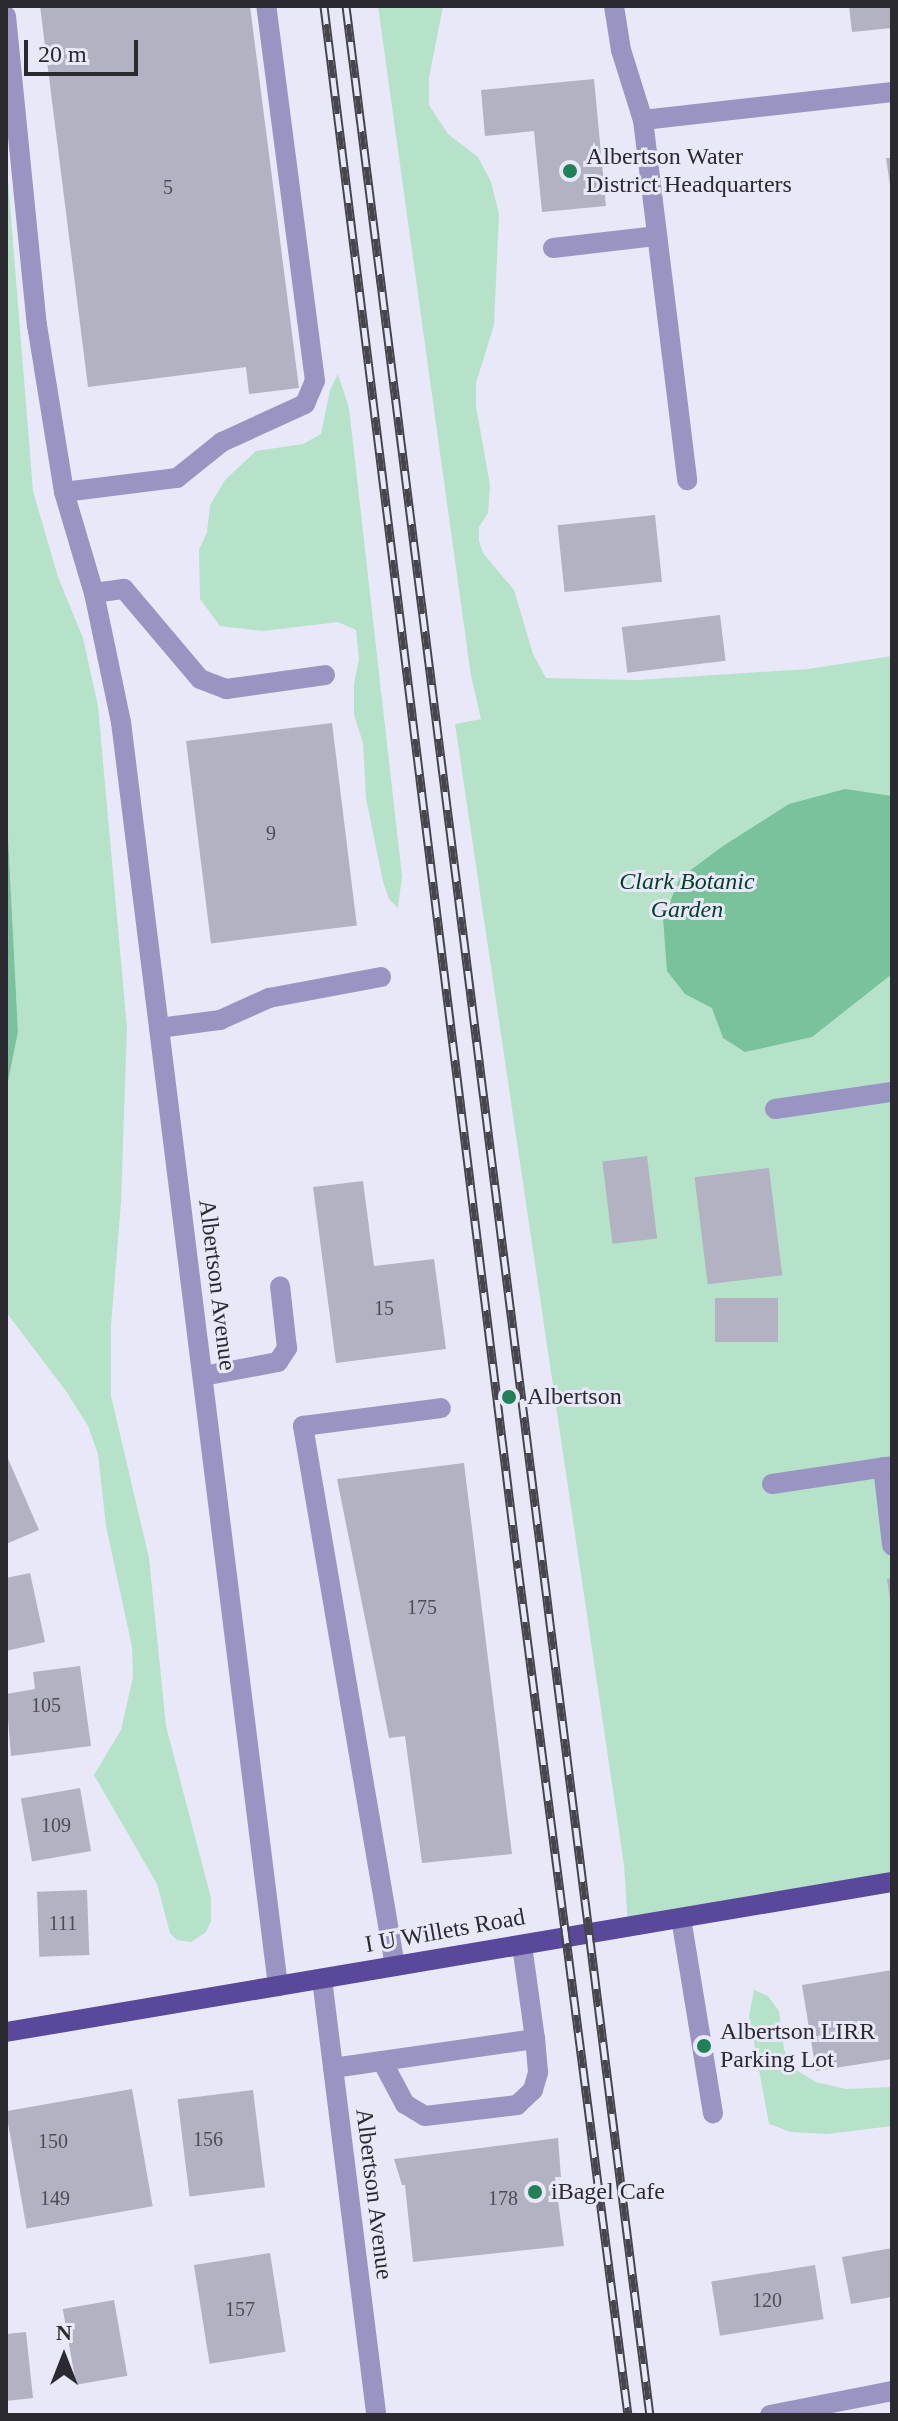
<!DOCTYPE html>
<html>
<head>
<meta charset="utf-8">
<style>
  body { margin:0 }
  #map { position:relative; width:898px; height:2421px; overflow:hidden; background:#e9e8f9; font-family:"Times New Roman",serif }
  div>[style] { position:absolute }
  .green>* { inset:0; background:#b6e2c9 }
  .water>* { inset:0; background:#7ac29c }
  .building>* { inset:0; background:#b3b2c2; transform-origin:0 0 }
  .minor>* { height:20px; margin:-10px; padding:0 10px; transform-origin:10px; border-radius:10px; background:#9994c2 }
  .major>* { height:20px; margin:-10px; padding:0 10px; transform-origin:10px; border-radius:10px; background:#5a499b }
  .rail>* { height:9px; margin-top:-4.5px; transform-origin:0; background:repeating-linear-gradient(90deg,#e9e8f9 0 18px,#46454d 0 36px); box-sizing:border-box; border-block:2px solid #46454d }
  .dots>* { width:22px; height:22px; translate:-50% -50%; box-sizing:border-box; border:4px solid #e9e8f9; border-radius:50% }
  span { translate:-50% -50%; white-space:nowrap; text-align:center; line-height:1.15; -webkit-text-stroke:6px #e9e8f9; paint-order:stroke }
  .number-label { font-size:20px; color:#4d4c55 }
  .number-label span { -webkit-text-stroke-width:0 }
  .poi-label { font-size:24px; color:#2b2a31 }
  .left { translate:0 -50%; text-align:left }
  .park-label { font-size:24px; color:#034128; font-style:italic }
  .street-label { font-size:24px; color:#2b2a31 }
  .frame { position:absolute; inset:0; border:8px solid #2b2a31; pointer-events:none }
  .north { position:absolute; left:24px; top:2317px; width:80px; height:80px; -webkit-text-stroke:6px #e9e8f9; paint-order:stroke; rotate:0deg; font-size:22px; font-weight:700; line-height:32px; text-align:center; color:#2b2a31 }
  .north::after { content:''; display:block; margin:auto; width:28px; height:36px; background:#2b2a31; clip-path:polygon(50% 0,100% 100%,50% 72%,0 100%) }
  .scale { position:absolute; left:24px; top:40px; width:114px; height:36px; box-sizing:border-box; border:4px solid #2b2a31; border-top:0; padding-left:10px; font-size:24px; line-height:28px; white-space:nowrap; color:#2b2a31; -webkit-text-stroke:6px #e9e8f9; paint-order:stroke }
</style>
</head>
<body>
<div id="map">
  <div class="green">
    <div style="clip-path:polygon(378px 6px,443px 6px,429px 78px,429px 105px,448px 134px,478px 157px,491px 182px,499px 214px,494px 325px,476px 383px,476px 406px,490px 485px,488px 513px,479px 527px,479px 541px,483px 553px,514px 590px,533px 654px,546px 678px,638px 680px,808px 669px,892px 656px,892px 1881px,628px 1926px,624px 1865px,455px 724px,481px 719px,471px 676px)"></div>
    <div style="clip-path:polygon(6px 155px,33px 491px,58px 577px,83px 638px,98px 706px,127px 1028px,121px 1202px,111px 1326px,111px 1396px,149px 1558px,166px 1726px,211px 1898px,211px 1921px,206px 1932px,191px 1942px,177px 1940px,170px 1933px,157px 1884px,94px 1775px,121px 1730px,133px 1677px,132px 1647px,106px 1526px,98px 1454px,88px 1426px,66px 1391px,6px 1312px,6px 1092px,18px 1032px,6px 796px)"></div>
    <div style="clip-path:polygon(338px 374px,349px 408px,402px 876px,398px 908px,389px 899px,383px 882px,366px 798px,363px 743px,354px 715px,354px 684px,359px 659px,356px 630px,338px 622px,263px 631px,220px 626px,200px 599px,199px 550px,207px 532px,210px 505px,225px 480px,256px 451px,303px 444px,321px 434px,330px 390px)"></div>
    <div style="clip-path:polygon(754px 1990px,768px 1996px,779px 2011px,784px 2049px,791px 2067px,816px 2082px,846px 2089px,892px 2087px,892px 2126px,827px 2134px,791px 2132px,769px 2124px,749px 2016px)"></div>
  </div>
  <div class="water">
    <div style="clip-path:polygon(845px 789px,892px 796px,892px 974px,812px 1037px,745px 1052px,723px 1038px,712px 1008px,685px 994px,667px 971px,663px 918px,680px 878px,723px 846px,789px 804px)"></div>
    <div style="clip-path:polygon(6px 796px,18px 1032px,6px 1092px)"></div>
  </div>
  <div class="building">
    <div style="clip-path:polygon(40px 6px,250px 6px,299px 388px,249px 394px,246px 367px,88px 387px)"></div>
    <div style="clip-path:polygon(849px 6px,892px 6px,892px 28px,852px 32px)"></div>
    <div style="clip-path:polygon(594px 79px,606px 206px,542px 212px,534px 131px,485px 136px,481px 90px)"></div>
    <div style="clip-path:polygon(886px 158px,892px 158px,892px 185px,890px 185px)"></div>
    <div style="left:655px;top:515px;width:67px;height:98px;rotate:84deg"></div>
    <div style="left:720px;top:615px;width:46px;height:99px;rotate:83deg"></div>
    <div style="left:332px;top:723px;width:204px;height:147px;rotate:83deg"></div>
    <div style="left:647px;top:1156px;width:83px;height:45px;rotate:83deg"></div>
    <div style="left:769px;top:1168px;width:108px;height:75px;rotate:83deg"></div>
    <div style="clip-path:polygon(363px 1181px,374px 1266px,434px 1259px,446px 1349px,336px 1363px,313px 1187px)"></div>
    <div style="left:715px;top:1298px;width:63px;height:44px"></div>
    <div style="clip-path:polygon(6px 1454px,39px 1530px,6px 1544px)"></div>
    <div style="clip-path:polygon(464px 1463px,512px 1854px,422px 1863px,405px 1736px,389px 1738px,337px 1479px)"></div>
    <div style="clip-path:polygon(30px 1573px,45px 1642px,6px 1651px,6px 1578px)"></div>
    <div style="clip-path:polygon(892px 1578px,892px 1600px,890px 1600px,887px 1579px)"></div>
    <div style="clip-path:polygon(80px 1666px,91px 1746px,11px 1756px,6px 1694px,35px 1689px,33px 1672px)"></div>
    <div style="left:80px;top:1788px;width:64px;height:60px;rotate:80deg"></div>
    <div style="left:87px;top:1890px;width:65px;height:50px;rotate:88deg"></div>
    <div style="clip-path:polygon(892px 1970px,892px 2059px,816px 2071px,802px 1985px)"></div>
    <div style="left:132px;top:2089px;width:119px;height:128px;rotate:80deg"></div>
    <div style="left:253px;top:2090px;width:98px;height:76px;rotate:83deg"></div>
    <div style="clip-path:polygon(558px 2138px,561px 2177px,555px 2177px,564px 2246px,413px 2262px,405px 2185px,402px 2185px,394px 2159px)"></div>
    <div style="clip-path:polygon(892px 2248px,892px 2297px,851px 2304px,842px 2257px)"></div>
    <div style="left:270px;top:2253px;width:100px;height:77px;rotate:81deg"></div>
    <div style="left:815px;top:2265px;width:55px;height:105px;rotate:81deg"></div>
    <div style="left:114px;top:2300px;width:77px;height:52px;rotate:80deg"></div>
    <div style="clip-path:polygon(26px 2332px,33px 2398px,6px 2401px,6px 2334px)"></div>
  </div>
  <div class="minor">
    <div style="left:614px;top:6px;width:45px;rotate:81deg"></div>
    <div style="left:621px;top:50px;width:73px;rotate:72.6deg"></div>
    <div style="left:643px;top:120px;width:363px;rotate:83deg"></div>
    <div style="left:6px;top:16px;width:311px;rotate:84.3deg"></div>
    <div style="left:37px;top:325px;width:169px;rotate:80.8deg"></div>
    <div style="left:64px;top:492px;width:105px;rotate:73.5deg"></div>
    <div style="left:94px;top:593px;width:132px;rotate:78.2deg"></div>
    <div style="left:121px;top:722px;width:1274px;rotate:82.92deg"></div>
    <div style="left:643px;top:120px;width:251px;rotate:-6.4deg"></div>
    <div style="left:553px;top:248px;width:105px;rotate:-6.6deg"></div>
    <div style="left:64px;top:492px;width:114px;rotate:-7.1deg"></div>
    <div style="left:177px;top:478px;width:58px;rotate:-38.7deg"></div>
    <div style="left:222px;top:442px;width:91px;rotate:-24.6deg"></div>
    <div style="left:305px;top:404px;width:25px;rotate:-67deg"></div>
    <div style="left:315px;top:381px;width:378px;rotate:-97.4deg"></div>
    <div style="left:94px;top:593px;width:30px;rotate:-8deg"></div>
    <div style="left:124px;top:589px;width:118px;rotate:49.8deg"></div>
    <div style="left:200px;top:679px;width:28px;rotate:21deg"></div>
    <div style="left:226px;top:689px;width:100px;rotate:-8deg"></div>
    <div style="left:159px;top:1028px;width:62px;rotate:-7.5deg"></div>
    <div style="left:220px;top:1020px;width:54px;rotate:-24.2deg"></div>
    <div style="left:269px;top:998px;width:114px;rotate:-10.6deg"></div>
    <div style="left:775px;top:1109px;width:118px;rotate:-8.3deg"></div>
    <div style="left:203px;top:1376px;width:76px;rotate:-10.6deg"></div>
    <div style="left:278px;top:1362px;width:17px;rotate:-57deg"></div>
    <div style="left:287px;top:1348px;width:62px;rotate:-96.4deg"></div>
    <div style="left:883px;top:1467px;width:79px;rotate:83.4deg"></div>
    <div style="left:772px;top:1484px;width:121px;rotate:-8.5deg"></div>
    <div style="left:681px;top:1918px;width:198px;rotate:80.7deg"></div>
    <div style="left:395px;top:1966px;width:548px;rotate:-99.67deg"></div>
    <div style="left:303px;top:1426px;width:139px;rotate:-7.4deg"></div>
    <div style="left:322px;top:1979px;width:439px;rotate:82.9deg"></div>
    <div style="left:382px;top:2061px;width:49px;rotate:61.9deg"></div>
    <div style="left:405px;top:2104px;width:23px;rotate:31deg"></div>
    <div style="left:425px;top:2116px;width:93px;rotate:-6.8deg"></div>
    <div style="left:517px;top:2105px;width:22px;rotate:-43deg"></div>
    <div style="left:533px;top:2090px;width:19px;rotate:-74deg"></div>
    <div style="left:538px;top:2072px;width:33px;rotate:-95deg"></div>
    <div style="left:333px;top:2068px;width:204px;rotate:-8.2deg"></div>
    <div style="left:535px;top:2039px;width:95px;rotate:-97.9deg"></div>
    <div style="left:770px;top:2415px;width:124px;rotate:-11.1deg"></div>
  </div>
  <div class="major">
    <div style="left:6px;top:2032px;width:899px;rotate:-9.61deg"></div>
  </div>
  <div class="rail">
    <div style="left:324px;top:6px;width:1574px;rotate:82.92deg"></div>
    <div style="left:518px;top:1568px;width:854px;rotate:82.6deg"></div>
    <div style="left:346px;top:6px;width:2428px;rotate:82.81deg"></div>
  </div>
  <div class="dots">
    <div style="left:570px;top:171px;background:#218057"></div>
    <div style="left:509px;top:1397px;background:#218057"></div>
    <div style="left:704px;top:2046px;background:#218057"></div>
    <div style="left:535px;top:2192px;background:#218057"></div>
  </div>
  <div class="number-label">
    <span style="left:168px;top:187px">5</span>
    <span style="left:271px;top:833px">9</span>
    <span style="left:384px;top:1308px">15</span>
    <span style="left:422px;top:1607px">175</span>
    <span style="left:46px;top:1705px">105</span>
    <span style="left:56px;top:1825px">109</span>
    <span style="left:63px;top:1923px">111</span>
    <span style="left:208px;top:2139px">156</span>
    <span style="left:53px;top:2141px">150</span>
    <span style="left:55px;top:2198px">149</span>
    <span style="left:503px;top:2198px">178</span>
    <span style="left:767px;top:2300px">120</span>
    <span style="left:240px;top:2309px">157</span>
  </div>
  <div class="poi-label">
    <span class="left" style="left:586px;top:171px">Albertson Water<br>District Headquarters</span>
    <span class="left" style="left:527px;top:1397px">Albertson</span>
    <span class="left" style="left:720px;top:2046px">Albertson LIRR<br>Parking Lot</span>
    <span class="left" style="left:551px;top:2192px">iBagel Cafe</span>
  </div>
  <div class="park-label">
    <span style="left:687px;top:896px">Clark Botanic<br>Garden</span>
  </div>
  <div class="street-label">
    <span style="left:217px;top:1285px;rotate:83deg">Albertson Avenue</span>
    <span style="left:445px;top:1931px;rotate:-10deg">I U Willets Road</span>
    <span style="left:374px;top:2194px;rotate:83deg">Albertson Avenue</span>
  </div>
  <div class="frame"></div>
  <div class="north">N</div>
  <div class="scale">20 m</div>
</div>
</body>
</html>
